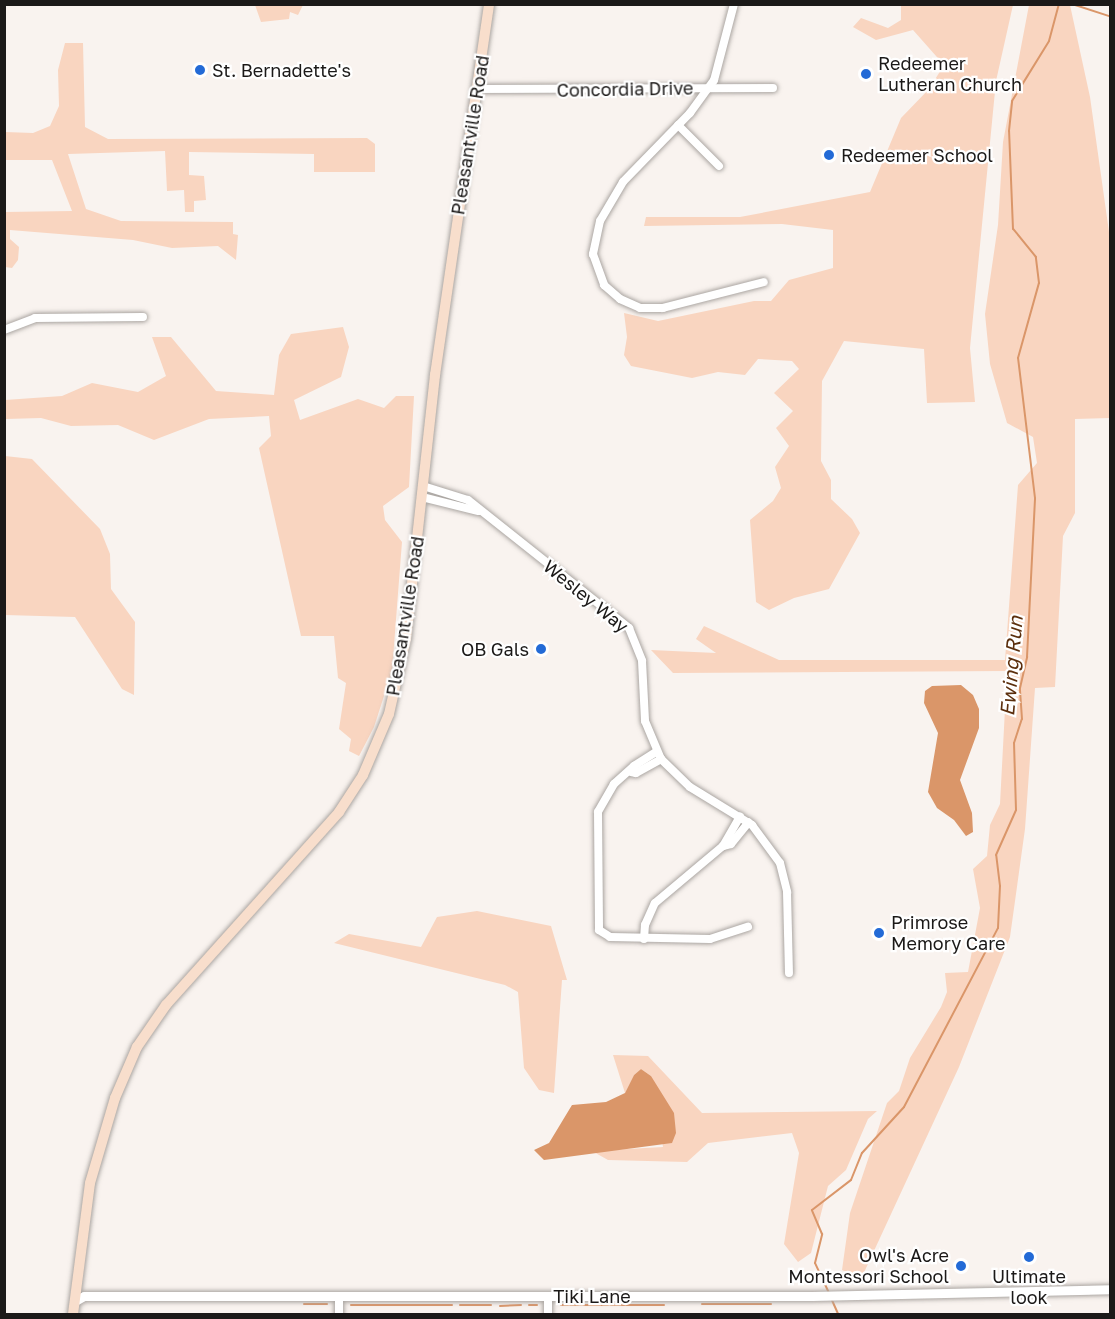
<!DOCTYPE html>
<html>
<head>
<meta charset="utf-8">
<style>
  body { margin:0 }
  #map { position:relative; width:1115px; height:1319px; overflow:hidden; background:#f9f3ef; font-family:"Golos Text",sans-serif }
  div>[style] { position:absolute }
  .green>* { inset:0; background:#f9d5c0 }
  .water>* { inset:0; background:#da9669 }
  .stream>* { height:2px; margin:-1px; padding:0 1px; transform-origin:1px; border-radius:1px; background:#da9669 }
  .roads { filter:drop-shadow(0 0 2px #aba6a2) drop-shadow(0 0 2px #aba6a2) }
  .minor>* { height:8px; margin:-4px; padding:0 4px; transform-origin:4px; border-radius:4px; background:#fff }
  .tertiary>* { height:9px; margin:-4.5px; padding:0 4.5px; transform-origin:4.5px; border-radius:4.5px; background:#fff }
  .secondary>* { height:10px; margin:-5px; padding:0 5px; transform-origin:5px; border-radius:5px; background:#f8decc }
  .dots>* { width:16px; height:16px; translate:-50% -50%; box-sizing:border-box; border:3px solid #fff; border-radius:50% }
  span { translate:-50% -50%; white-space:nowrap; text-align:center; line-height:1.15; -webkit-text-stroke:4.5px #fff; paint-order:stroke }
  .poi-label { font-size:18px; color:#1b1918 }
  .left { translate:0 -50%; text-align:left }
  .right { translate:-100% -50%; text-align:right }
  .street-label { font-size:18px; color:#1b1918 }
  .water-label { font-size:20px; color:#5c2f0d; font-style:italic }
  .frame { position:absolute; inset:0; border:6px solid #1b1918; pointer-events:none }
</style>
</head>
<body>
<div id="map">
  <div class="green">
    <div style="clip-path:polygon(255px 5px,255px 4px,303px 5px,298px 15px,290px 12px,289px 19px,261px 22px)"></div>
    <div style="clip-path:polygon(981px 5px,1013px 5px,996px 81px,970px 348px,975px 402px,927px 403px,924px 349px,844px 341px,822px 381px,821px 461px,831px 480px,831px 499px,852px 519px,860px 533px,829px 589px,794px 598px,769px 610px,756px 602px,750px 520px,773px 501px,781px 488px,775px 467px,789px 446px,776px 428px,793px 411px,774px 393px,799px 369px,792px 361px,758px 359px,745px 375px,718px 372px,692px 378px,631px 366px,624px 355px,627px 337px,624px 313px,658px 321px,754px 301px,771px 301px,789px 280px,833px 268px,833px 230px,782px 224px,644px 226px,646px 217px,740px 217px,870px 192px,901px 118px,929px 89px,944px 65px,913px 30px,876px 40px,853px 27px,861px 18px,888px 28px,901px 20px,901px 5px)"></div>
    <div style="clip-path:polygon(1029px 5px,1070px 5px,1090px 97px,1110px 239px,1110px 418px,1075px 419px,1075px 513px,1063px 536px,1055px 687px,1035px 688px,1025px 829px,1010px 937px,959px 1067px,861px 1279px,842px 1270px,850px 1213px,887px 1103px,899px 1091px,910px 1058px,941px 1007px,947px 992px,945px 973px,968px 972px,980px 908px,973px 869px,987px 856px,990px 825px,1000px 804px,1007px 671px,673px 673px,651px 650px,716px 653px,696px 639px,704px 626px,779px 660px,1005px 660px,1018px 485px,1037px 463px,1033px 437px,1007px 423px,990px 364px,985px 314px,998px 225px,1003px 142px)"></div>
    <div style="clip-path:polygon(65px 43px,83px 43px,85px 127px,108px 139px,367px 138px,375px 144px,375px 172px,314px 172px,314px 154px,189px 152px,189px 175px,204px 176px,206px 200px,194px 201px,194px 212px,185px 212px,184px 190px,167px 191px,165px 151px,68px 154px,86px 209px,121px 221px,233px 222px,233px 234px,238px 235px,236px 260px,218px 246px,172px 248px,133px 240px,10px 230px,10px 239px,19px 247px,18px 260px,12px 268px,5px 267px,5px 212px,72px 211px,52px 160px,4px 160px,5px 132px,33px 133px,50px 126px,59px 106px,58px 70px)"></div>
    <div style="clip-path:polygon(343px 327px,349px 347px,341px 377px,294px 400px,300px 420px,358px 399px,384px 408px,396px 396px,414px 396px,409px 487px,383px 506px,385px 520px,402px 542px,392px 671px,374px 727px,359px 756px,349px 751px,351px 739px,339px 729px,346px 683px,338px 678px,334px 636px,301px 636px,259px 448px,271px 436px,269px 416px,209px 419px,154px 440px,118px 425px,71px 426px,41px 418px,6px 419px,4px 444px,5px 400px,62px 396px,92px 383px,138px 392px,166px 376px,152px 337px,171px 337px,216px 391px,274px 395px,279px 355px,291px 334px)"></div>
    <div style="clip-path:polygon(5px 456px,32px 459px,100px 529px,110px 554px,111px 589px,135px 622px,134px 695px,122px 689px,75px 617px,5px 615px)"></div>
    <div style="clip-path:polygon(477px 911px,551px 926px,567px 980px,562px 980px,554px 1093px,539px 1090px,524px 1068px,518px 992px,505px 985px,334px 943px,349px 934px,421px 947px,437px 917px)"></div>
    <div style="clip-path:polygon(613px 1055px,648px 1056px,702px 1113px,877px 1111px,868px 1119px,846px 1170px,828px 1186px,811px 1253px,798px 1262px,784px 1244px,799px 1153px,792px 1133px,708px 1143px,687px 1162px,608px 1160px,592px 1151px,663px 1147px,651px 1076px,641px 1069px,634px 1075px,625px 1093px)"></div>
  </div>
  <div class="water">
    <div style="clip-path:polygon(961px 685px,973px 695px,979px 709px,979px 728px,960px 780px,972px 813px,973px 832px,966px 836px,954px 820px,937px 808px,928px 792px,938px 733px,924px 703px,925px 691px,932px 686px)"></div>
    <div style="clip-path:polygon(641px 1069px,651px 1076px,674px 1113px,676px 1133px,672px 1143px,544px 1160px,534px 1150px,549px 1143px,572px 1105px,606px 1102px,625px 1093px,634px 1075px)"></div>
  </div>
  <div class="stream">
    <div style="left:1072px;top:4px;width:40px;rotate:18deg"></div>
    <div style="left:829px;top:1293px;width:33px;rotate:-115deg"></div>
    <div style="left:815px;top:1263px;width:30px;rotate:-76deg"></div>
    <div style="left:822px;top:1234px;width:26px;rotate:-113deg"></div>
    <div style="left:812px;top:1210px;width:49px;rotate:-37.6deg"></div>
    <div style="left:851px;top:1180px;width:29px;rotate:-68deg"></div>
    <div style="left:862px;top:1153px;width:62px;rotate:-47.6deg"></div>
    <div style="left:904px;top:1107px;width:202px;rotate:-62.3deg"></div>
    <div style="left:998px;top:928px;width:42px;rotate:-87.3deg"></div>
    <div style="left:1000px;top:886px;width:31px;rotate:-97deg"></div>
    <div style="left:996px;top:855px;width:49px;rotate:-66deg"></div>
    <div style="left:1016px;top:810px;width:67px;rotate:-91.7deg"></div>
    <div style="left:1014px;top:743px;width:25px;rotate:-72deg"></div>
    <div style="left:1022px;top:719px;width:31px;rotate:-94deg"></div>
    <div style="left:1020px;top:688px;width:32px;rotate:-77deg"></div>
    <div style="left:1027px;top:657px;width:159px;rotate:-87.1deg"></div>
    <div style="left:1035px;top:498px;width:141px;rotate:-96.9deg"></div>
    <div style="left:1018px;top:358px;width:78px;rotate:-74.4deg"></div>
    <div style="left:1039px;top:283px;width:26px;rotate:-97deg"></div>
    <div style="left:1036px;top:257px;width:36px;rotate:-129deg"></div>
    <div style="left:1013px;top:229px;width:98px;rotate:-92.3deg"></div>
    <div style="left:1009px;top:131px;width:30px;rotate:-84deg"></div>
    <div style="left:1012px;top:101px;width:70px;rotate:-58.3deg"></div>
    <div style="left:1049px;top:41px;width:38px;rotate:-75deg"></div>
    <div style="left:831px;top:1298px;width:17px;rotate:66deg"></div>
    <div style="left:304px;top:1304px;width:23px"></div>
    <div style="left:702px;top:1304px;width:69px"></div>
    <div style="left:351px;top:1305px;width:101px"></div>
    <div style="left:460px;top:1305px;width:31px"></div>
    <div style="left:529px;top:1305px;width:8px"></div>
    <div style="left:561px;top:1305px;width:103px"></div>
    <div style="left:500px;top:1306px;width:21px;rotate:-3deg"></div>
  </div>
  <div class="roads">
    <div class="minor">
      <div style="left:734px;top:4px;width:79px;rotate:104.7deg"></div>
      <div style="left:714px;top:80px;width:41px;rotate:126deg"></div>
      <div style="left:690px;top:113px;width:96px;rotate:134.2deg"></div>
      <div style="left:623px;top:182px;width:45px;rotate:120.5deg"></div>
      <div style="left:600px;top:221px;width:34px;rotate:102deg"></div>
      <div style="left:593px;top:254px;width:33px;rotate:70deg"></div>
      <div style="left:604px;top:285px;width:21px;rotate:41deg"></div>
      <div style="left:620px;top:299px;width:22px;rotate:24deg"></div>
      <div style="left:640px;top:308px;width:23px"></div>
      <div style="left:663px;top:308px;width:104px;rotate:-14.4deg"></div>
      <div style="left:478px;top:89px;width:295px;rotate:-0.2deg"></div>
      <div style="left:678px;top:125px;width:58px;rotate:45deg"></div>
      <div style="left:4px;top:330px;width:33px;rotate:-21deg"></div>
      <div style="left:35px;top:318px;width:108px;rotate:-0.5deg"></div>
      <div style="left:423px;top:486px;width:47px;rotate:17.3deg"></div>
      <div style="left:468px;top:500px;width:206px;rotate:38.5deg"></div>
      <div style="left:629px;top:628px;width:35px;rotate:68deg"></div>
      <div style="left:642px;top:661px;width:60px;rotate:87.1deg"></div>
      <div style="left:645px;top:721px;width:41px;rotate:67.2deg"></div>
      <div style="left:661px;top:759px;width:40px;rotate:44deg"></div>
      <div style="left:690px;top:787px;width:73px;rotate:31.5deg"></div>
      <div style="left:752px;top:825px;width:47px;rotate:53.6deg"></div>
      <div style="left:780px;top:863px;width:30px;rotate:76deg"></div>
      <div style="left:787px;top:892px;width:81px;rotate:88.6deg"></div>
      <div style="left:422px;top:497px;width:58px;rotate:14deg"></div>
      <div style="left:656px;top:752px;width:26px;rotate:148deg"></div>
      <div style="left:634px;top:766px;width:27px;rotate:138deg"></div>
      <div style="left:614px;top:784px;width:32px;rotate:120deg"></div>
      <div style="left:598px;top:812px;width:118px;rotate:89.5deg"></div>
      <div style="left:599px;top:930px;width:13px;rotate:32deg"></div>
      <div style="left:610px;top:937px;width:100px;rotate:1.1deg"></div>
      <div style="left:710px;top:939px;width:40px;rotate:-18deg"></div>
      <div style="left:631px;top:772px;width:5px;rotate:11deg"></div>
      <div style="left:636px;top:773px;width:29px;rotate:-29deg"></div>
      <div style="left:723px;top:846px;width:8px;rotate:-14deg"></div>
      <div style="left:731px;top:844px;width:28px;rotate:-51deg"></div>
      <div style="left:644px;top:939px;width:14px;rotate:-86deg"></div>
      <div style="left:645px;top:925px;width:24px;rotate:-66deg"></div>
      <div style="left:655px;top:903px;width:89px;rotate:-40deg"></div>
      <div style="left:723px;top:846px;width:34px;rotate:-60deg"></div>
      <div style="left:339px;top:1297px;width:17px;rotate:90deg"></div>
      <div style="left:548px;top:1314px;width:18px;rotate:-90deg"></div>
    </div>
    <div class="tertiary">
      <div style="left:75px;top:1301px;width:10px;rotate:-29deg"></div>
      <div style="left:84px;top:1296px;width:728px"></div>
      <div style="left:812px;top:1296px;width:298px;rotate:-1.3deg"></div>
    </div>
    <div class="secondary">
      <div style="left:73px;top:1314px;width:132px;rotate:-82.6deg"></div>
      <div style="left:90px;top:1183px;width:89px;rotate:-73.6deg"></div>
      <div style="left:115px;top:1098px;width:56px;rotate:-66.7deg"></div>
      <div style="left:137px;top:1047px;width:51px;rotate:-55.4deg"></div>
      <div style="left:166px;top:1005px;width:259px;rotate:-48.1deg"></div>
      <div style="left:339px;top:812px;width:44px;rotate:-57deg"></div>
      <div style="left:363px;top:775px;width:66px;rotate:-66.9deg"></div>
      <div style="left:389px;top:714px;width:78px;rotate:-77.4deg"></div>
      <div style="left:406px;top:638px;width:265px;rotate:-83.7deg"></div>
      <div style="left:435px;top:375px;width:375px;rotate:-81.7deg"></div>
    </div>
  </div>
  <div class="dots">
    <div style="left:200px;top:70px;background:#236ad6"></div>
    <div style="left:866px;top:74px;background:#236ad6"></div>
    <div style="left:829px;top:155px;background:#236ad6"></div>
    <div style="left:541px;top:649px;background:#236ad6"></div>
    <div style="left:879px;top:933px;background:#236ad6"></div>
    <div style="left:1029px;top:1257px;background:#236ad6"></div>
    <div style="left:961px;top:1266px;background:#236ad6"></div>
  </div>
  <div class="poi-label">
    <span class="left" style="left:878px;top:74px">Redeemer<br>Lutheran Church</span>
    <span class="left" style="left:212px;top:70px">St. Bernadette's</span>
    <span class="left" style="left:841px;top:155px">Redeemer School</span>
    <span class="right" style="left:529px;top:649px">OB Gals</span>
    <span class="left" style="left:891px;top:933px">Primrose<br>Memory Care</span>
    <span class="right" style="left:949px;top:1266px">Owl's Acre<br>Montessori School</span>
    <span style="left:1029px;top:1287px">Ultimate<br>look</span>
  </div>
  <div class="street-label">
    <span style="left:625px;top:89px;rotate:-1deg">Concordia Drive</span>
    <span style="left:470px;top:135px;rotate:-81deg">Pleasantville Road</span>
    <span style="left:586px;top:596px;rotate:39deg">Wesley Way</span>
    <span style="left:405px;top:616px;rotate:-81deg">Pleasantville Road</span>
    <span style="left:592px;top:1296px">Tiki Lane</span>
  </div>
  <div class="water-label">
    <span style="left:1011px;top:666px;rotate:-85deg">Ewing Run</span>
  </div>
  <div class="frame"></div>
</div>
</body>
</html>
